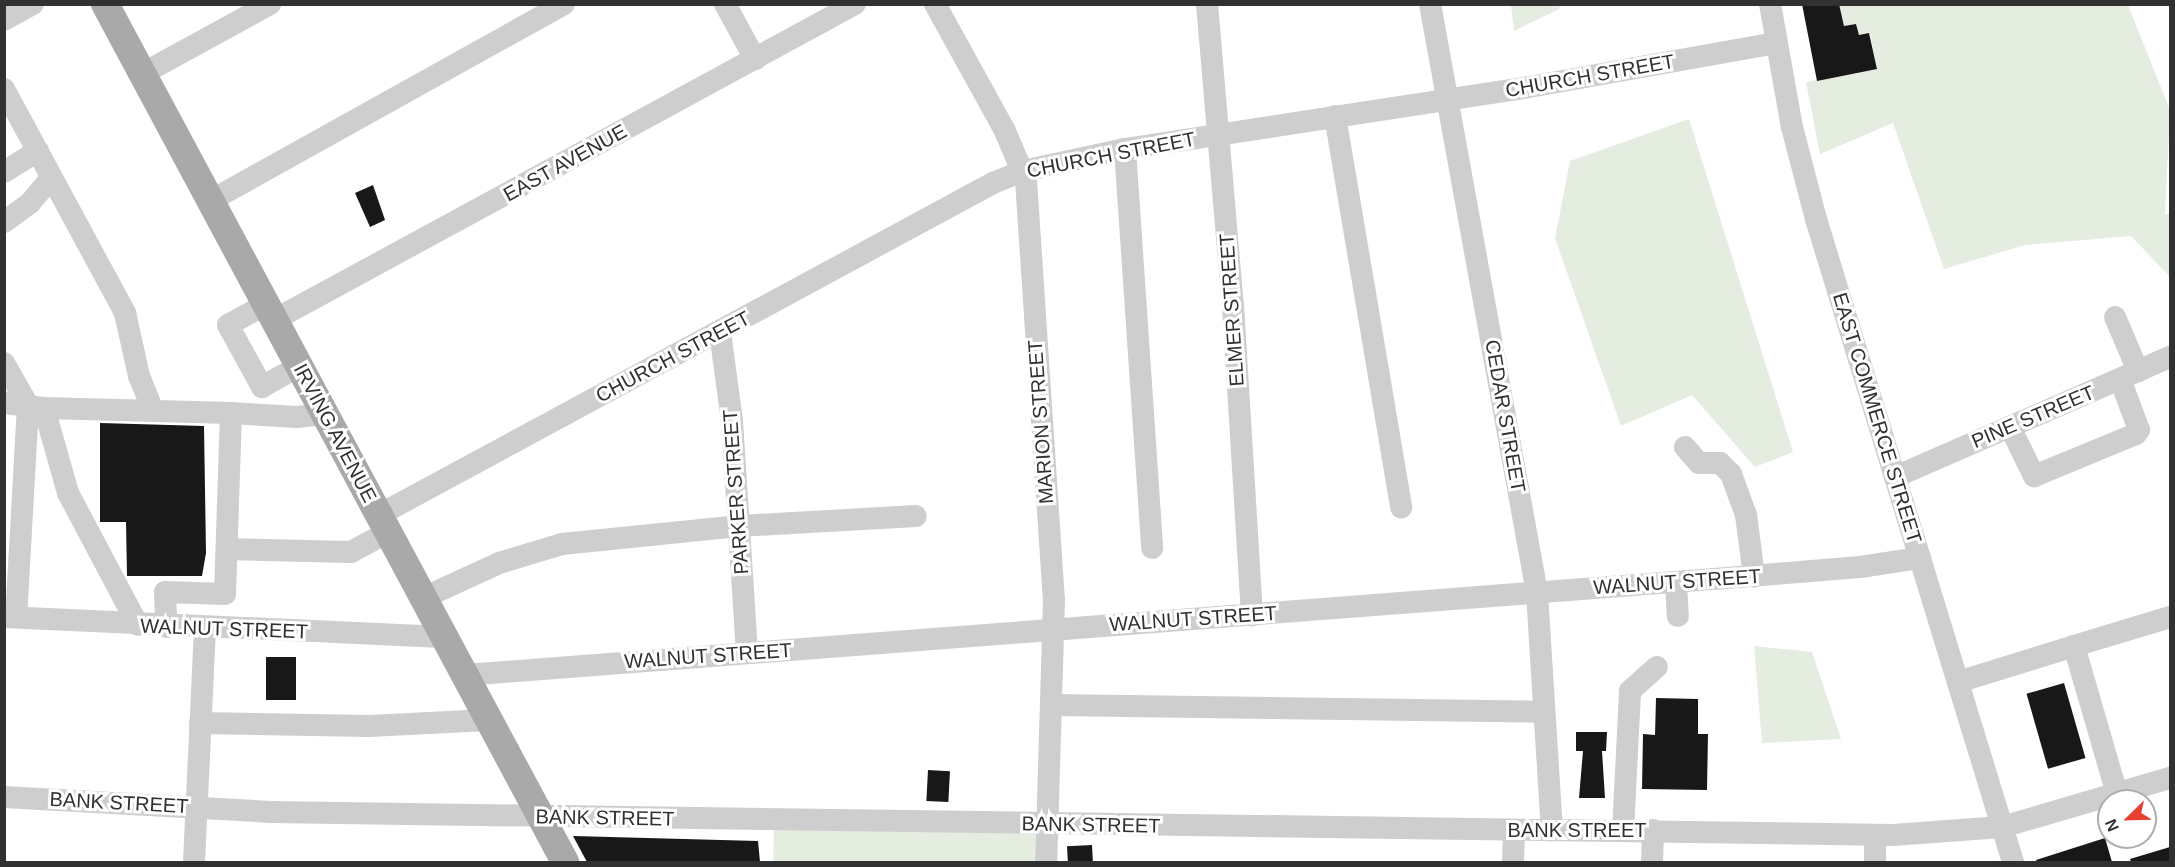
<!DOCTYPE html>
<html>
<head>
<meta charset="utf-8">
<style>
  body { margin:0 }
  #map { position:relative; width:2175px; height:867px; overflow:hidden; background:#fff; font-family:Arial,sans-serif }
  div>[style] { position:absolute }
  .green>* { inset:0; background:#e4eddf; transform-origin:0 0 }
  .building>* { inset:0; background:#181818; transform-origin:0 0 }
  .minor>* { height:22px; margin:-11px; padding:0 11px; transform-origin:11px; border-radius:11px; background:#cecece }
  .major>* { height:28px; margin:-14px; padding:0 14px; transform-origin:14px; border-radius:14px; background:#a9a9a9 }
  span { translate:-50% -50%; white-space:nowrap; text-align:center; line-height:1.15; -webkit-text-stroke:6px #fff; paint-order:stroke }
  .street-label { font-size:20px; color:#313131 }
  .frame { position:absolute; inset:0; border:6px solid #313131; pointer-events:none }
  .north { position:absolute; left:2097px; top:789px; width:60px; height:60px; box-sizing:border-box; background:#fff; border:2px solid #adadad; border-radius:50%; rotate:247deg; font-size:16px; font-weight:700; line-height:24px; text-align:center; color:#313131 }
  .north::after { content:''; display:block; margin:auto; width:21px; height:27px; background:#e84132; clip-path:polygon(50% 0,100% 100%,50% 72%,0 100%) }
</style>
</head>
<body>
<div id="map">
  <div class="green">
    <div style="clip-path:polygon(1511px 5px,1511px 4px,1560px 5px,1559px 9px,1514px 31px)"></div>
    <div style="clip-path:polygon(1839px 5px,2128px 5px,2170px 110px,2165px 215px,2170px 213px,2170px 277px,2131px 236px,2025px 245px,1944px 269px,1893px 123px,1820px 154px,1806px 82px,1877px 68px,1870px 34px,1859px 35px,1856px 24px,1844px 26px)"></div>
    <div style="clip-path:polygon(1689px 119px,1793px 452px,1755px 467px,1692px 395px,1621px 426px,1555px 238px,1570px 161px)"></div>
    <div style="clip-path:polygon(1754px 646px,1812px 652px,1841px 739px,1762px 743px)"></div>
    <div style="left:774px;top:820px;width:274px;height:42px;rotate:1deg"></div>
  </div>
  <div class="building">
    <div style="clip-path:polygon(1802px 4px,1839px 4px,1844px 26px,1856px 24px,1859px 35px,1869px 33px,1877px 69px,1817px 81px)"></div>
    <div style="clip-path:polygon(373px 185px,385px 220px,370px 227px,355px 193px)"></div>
    <div style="clip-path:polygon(100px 423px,204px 426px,206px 553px,202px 576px,127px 576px,126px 522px,100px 522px)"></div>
    <div style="left:266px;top:657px;width:30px;height:43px"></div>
    <div style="left:2064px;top:683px;width:78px;height:39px;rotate:74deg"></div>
    <div style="clip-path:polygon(1656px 698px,1698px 699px,1698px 734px,1708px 734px,1707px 790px,1642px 789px,1643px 734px,1655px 735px)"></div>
    <div style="clip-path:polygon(1576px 732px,1607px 732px,1606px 751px,1602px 751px,1605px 798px,1579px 798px,1583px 751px,1576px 751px)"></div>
    <div style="left:928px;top:770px;width:22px;height:31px;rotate:3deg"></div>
    <div style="clip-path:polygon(573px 836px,758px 841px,760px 862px,587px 862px)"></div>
    <div style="clip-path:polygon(2105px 838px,2112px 862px,2037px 862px,2036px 860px)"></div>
    <div style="left:1092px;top:845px;width:17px;height:25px;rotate:87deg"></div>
    <div style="clip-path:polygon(2170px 847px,2170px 862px,2131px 862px,2130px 859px)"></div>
  </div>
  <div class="minor">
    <div style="left:725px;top:4px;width:63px;rotate:61.4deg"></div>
    <div style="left:935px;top:4px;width:143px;rotate:61.1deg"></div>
    <div style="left:1004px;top:129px;width:56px;rotate:66.7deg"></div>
    <div style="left:1026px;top:180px;width:421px;rotate:86.2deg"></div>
    <div style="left:1054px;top:600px;width:262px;rotate:91.7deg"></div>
    <div style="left:1207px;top:4px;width:302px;rotate:85.1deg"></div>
    <div style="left:1233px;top:305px;width:311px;rotate:86.5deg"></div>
    <div style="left:1430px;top:4px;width:599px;rotate:79.7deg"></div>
    <div style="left:1537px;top:593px;width:238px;rotate:86.4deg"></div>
    <div style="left:1770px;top:4px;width:125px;rotate:79.9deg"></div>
    <div style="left:1792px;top:127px;width:95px;rotate:75.4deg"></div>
    <div style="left:1816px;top:219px;width:673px;rotate:72.97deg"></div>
    <div style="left:4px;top:20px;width:33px;rotate:-29deg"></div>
    <div style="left:142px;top:74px;width:146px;rotate:-28.7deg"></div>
    <div style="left:4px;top:89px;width:255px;rotate:61.6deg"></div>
    <div style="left:125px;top:313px;width:65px;rotate:77.5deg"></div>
    <div style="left:139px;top:376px;width:38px;rotate:68deg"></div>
    <div style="left:1335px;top:116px;width:397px;rotate:80.4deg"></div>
    <div style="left:1125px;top:149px;width:400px;rotate:86.1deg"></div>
    <div style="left:4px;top:172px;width:40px;rotate:-32deg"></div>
    <div style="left:210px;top:201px;width:405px;rotate:-29.1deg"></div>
    <div style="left:4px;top:222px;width:32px;rotate:-36deg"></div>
    <div style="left:30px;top:203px;width:33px;rotate:-50deg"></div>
    <div style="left:266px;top:304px;width:43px;rotate:151.1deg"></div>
    <div style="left:228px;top:325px;width:71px;rotate:61.3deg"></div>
    <div style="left:262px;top:387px;width:43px;rotate:-29.6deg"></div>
    <div style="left:2115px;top:317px;width:59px;rotate:66.9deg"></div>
    <div style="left:274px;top:320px;width:661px;rotate:-28.54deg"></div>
    <div style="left:720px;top:332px;width:90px;rotate:82.3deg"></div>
    <div style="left:732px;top:421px;width:232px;rotate:86.3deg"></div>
    <div style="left:4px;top:363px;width:48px;rotate:60.3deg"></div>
    <div style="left:28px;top:405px;width:212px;rotate:93.2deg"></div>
    <div style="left:4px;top:403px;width:40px;rotate:7.1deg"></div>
    <div style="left:44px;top:408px;width:88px;rotate:74.2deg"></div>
    <div style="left:68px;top:493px;width:149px;rotate:62.1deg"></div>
    <div style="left:44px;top:408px;width:187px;rotate:1.5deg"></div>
    <div style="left:231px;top:413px;width:181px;rotate:91.9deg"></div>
    <div style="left:225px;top:594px;width:60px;rotate:-178.1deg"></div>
    <div style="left:165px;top:592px;width:35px;rotate:88deg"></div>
    <div style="left:231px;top:413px;width:66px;rotate:3.5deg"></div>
    <div style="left:297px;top:417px;width:28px;rotate:-6deg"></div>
    <div style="left:2010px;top:427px;width:55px;rotate:63.9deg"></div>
    <div style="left:2034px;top:476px;width:110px;rotate:-22.4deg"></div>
    <div style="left:2136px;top:434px;width:5px;rotate:-53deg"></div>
    <div style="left:2139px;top:430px;width:54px;rotate:-110.4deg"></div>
    <div style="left:1685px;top:447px;width:21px;rotate:49deg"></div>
    <div style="left:1699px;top:463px;width:21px"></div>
    <div style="left:1720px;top:463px;width:16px;rotate:45deg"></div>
    <div style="left:1731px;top:474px;width:44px;rotate:69.9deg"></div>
    <div style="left:1746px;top:515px;width:62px;rotate:82.5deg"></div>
    <div style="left:1895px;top:477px;width:300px;rotate:-23.6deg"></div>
    <div style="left:379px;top:515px;width:698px;rotate:-28.4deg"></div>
    <div style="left:993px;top:183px;width:32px;rotate:-22deg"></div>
    <div style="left:1023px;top:171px;width:104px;rotate:-12.2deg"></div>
    <div style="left:1125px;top:149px;width:391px;rotate:-8.7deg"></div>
    <div style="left:1512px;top:90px;width:269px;rotate:-10.1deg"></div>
    <div style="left:227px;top:549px;width:124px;rotate:1.4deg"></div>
    <div style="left:351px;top:552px;width:42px;rotate:-28.4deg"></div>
    <div style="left:1676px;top:582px;width:34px;rotate:87deg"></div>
    <div style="left:423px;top:598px;width:84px;rotate:-24.7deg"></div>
    <div style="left:499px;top:563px;width:66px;rotate:-16.8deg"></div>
    <div style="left:562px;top:544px;width:177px;rotate:-5.8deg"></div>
    <div style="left:738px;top:526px;width:178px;rotate:-3.2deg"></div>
    <div style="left:4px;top:617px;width:439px;rotate:2.6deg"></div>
    <div style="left:465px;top:675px;width:1253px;rotate:-4.4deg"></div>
    <div style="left:1714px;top:579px;width:146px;rotate:-4.7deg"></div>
    <div style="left:1860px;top:567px;width:61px;rotate:-8.5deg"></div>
    <div style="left:1958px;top:682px;width:121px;rotate:-17.2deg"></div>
    <div style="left:1052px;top:705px;width:492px;rotate:0.8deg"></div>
    <div style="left:200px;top:723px;width:169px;rotate:1deg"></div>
    <div style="left:369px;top:726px;width:120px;rotate:-2.9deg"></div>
    <div style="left:2117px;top:794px;width:154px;rotate:-106.2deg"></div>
    <div style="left:2074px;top:646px;width:100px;rotate:-16.8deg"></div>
    <div style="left:4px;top:797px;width:267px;rotate:3.2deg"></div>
    <div style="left:271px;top:812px;width:1622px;rotate:0.81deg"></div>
    <div style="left:1893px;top:835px;width:109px;rotate:-4.2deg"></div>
    <div style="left:2002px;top:827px;width:175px;rotate:-16.3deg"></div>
    <div style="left:1623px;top:831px;width:140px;rotate:-87.1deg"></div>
    <div style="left:1630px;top:691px;width:36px;rotate:-42deg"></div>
    <div style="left:1875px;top:835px;width:27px;rotate:90deg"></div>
    <div style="left:194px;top:862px;width:233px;rotate:-87.3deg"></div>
    <div style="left:1513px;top:862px;width:32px;rotate:-88deg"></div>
    <div style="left:1652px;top:862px;width:32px;rotate:-88deg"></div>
  </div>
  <div class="major">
    <div style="left:105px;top:4px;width:974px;rotate:61.8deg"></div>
  </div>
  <div class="street-label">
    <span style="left:1590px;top:76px;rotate:-10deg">CHURCH STREET</span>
    <span style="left:1111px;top:155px;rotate:-11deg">CHURCH STREET</span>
    <span style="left:565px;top:163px;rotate:-29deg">EAST AVENUE</span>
    <span style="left:1232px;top:310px;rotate:-94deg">ELMER STREET</span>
    <span style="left:673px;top:357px;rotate:-28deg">CHURCH STREET</span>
    <span style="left:1505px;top:416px;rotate:80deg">CEDAR STREET</span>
    <span style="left:2033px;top:417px;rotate:-23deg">PINE STREET</span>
    <span style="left:1877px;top:418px;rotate:73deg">EAST COMMERCE STREET</span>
    <span style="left:1041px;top:422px;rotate:-94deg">MARION STREET</span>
    <span style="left:335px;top:433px;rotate:62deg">IRVING AVENUE</span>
    <span style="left:736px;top:492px;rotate:-94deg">PARKER STREET</span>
    <span style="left:1677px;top:582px;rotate:-4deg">WALNUT STREET</span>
    <span style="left:1193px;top:619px;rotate:-4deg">WALNUT STREET</span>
    <span style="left:224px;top:629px;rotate:2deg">WALNUT STREET</span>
    <span style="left:708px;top:656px;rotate:-4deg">WALNUT STREET</span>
    <span style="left:119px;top:803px;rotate:3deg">BANK STREET</span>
    <span style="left:605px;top:818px;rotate:1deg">BANK STREET</span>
    <span style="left:1091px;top:825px;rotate:1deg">BANK STREET</span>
    <span style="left:1577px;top:830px">BANK STREET</span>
  </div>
  <div class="frame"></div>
  <div class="north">N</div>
</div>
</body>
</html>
